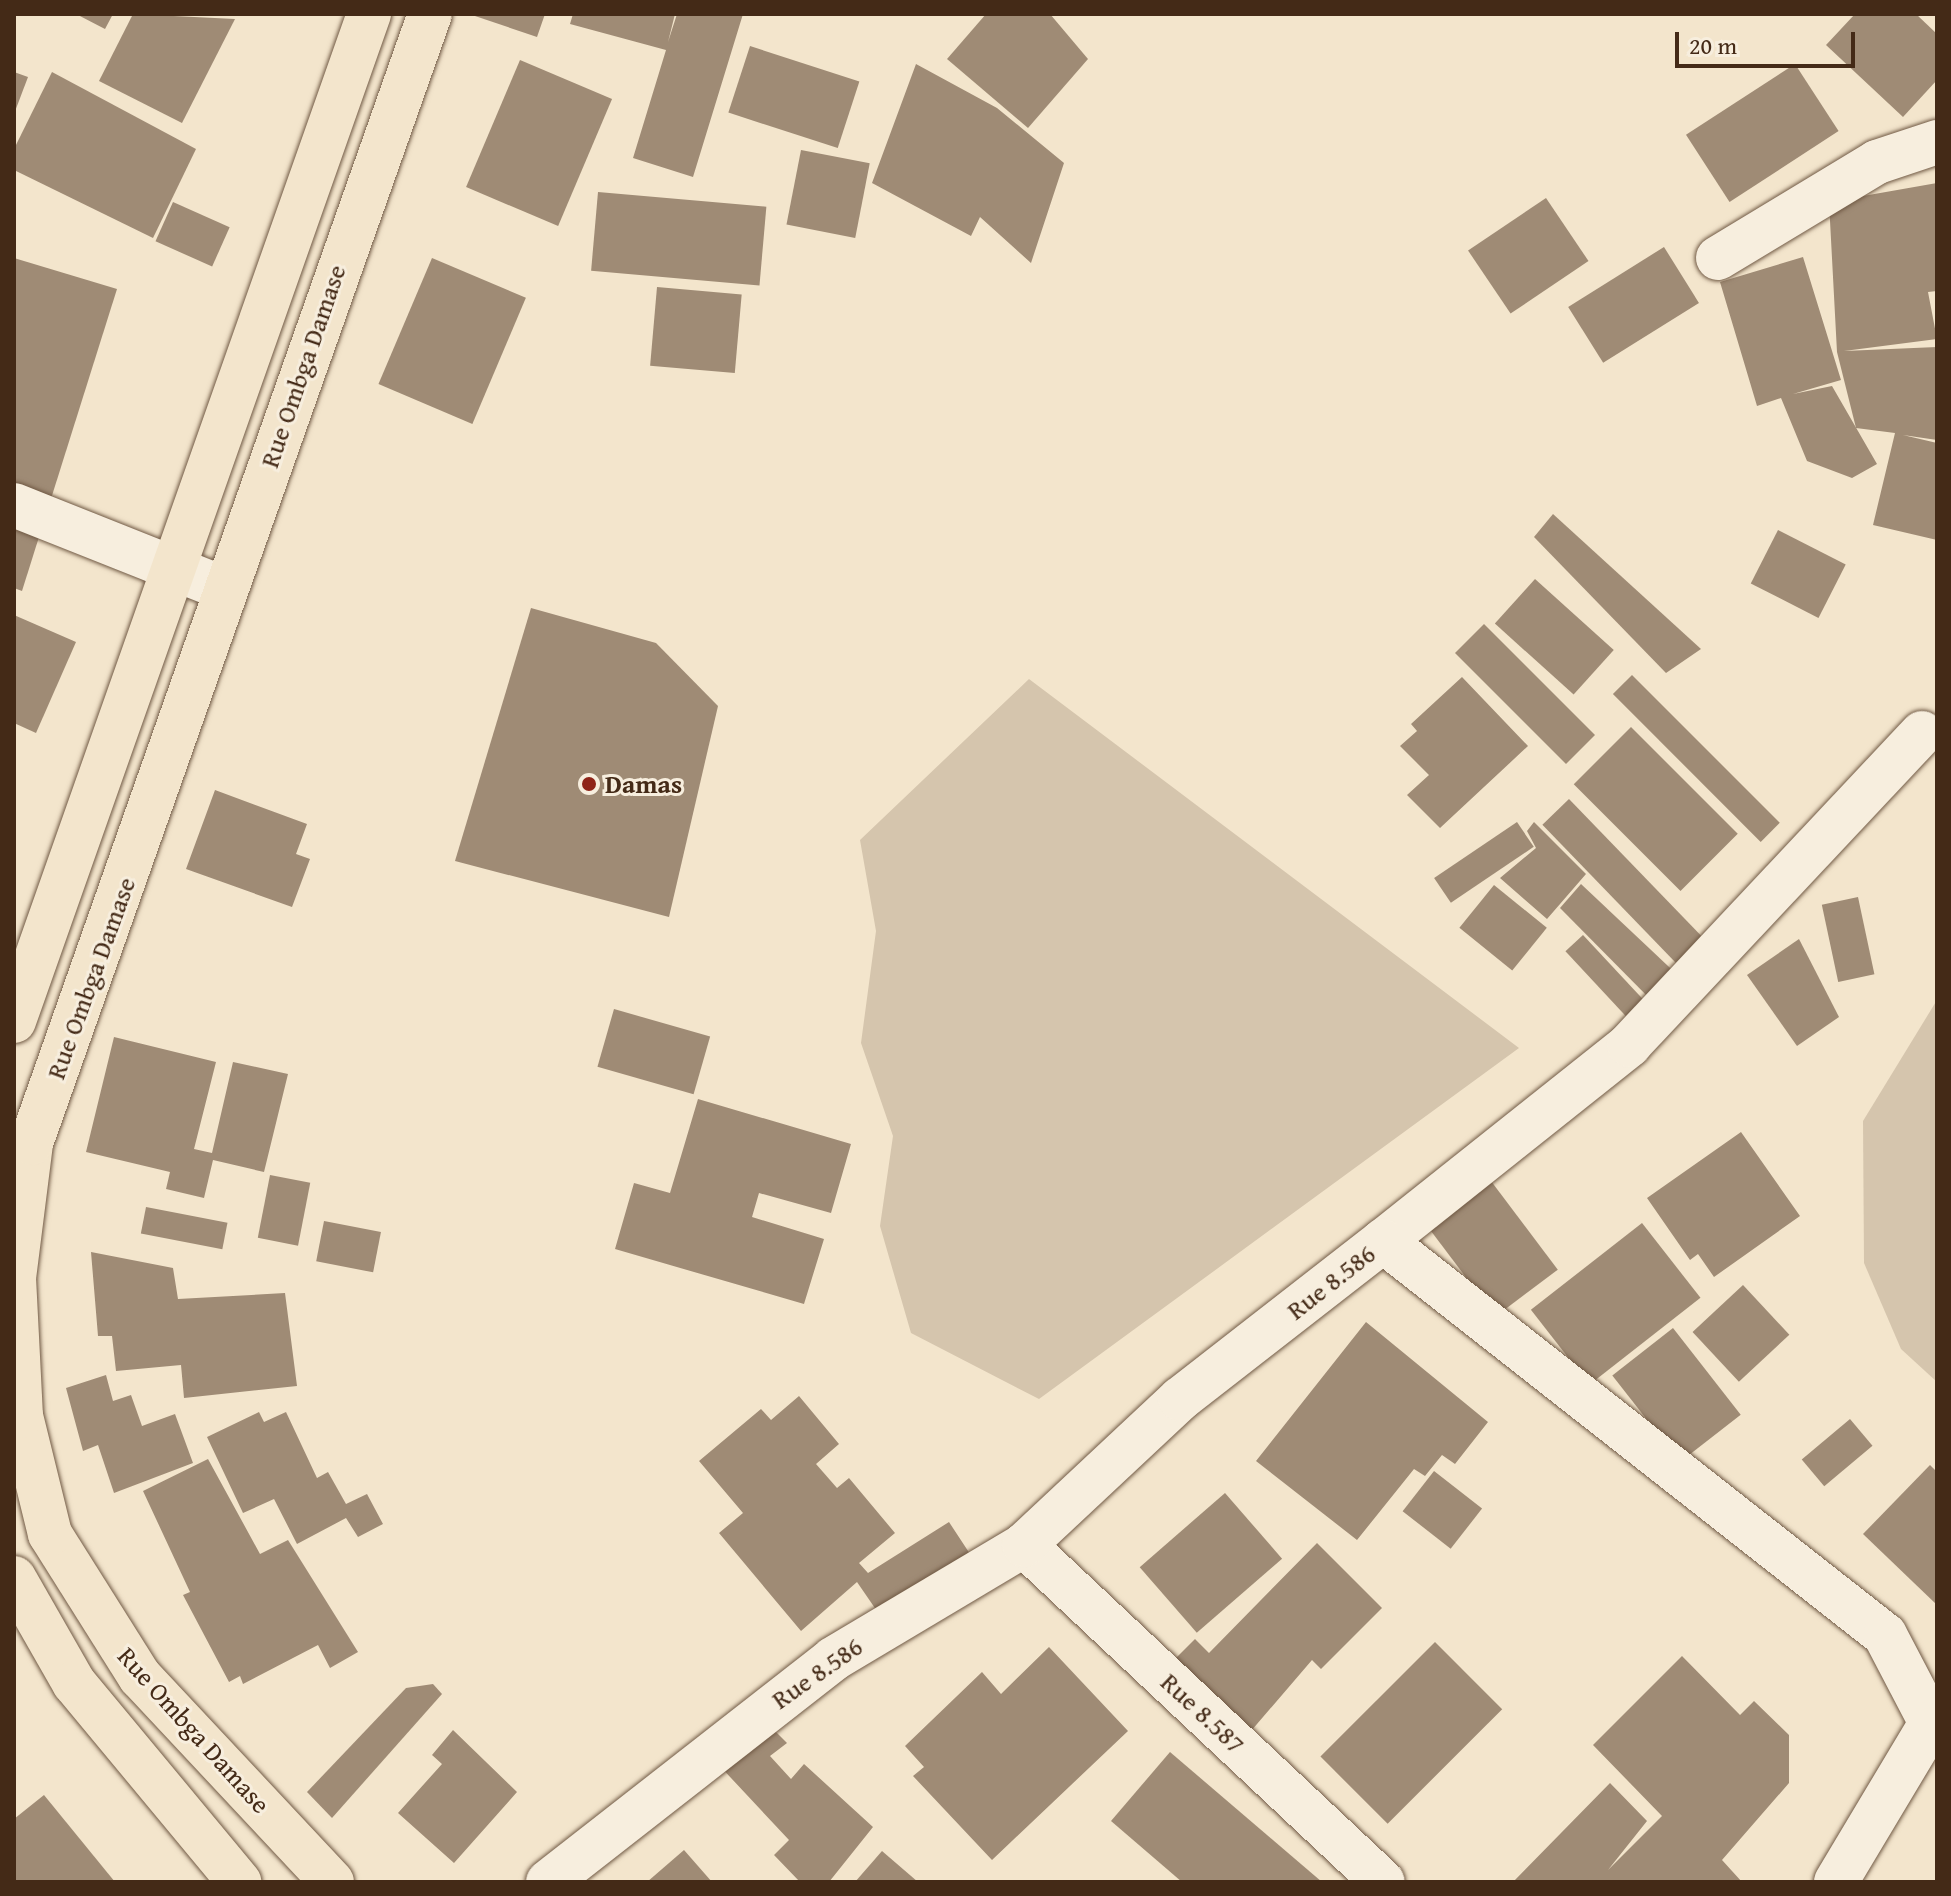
<!DOCTYPE html>
<html>
<head>
<meta charset="utf-8">
<style>
  body { margin:0 }
  #map { position:relative; width:1951px; height:1896px; overflow:hidden; background:#f3e5cc; font-family:"Gentium Book Plus",serif }
  div>[style] { position:absolute }
  .green>* { inset:0; background:#d5c5ad }
  .building>* { inset:0; background:#9f8b75; transform-origin:0 0 }
  .roads { filter:drop-shadow(0 0 2px #705944) drop-shadow(0 0 2px #705944) }
  .minor>* { height:44px; margin:-22px; padding:0 22px; transform-origin:22px; border-radius:22px; background:#f7eede }
  .major>* { height:44px; margin:-22px; padding:0 22px; transform-origin:22px; border-radius:22px; background:#f3e5cc }
  .dots>* { width:22px; height:22px; translate:-50% -50%; box-sizing:border-box; border:4px solid #f7eede; border-radius:50% }
  span { translate:-50% -50%; white-space:nowrap; text-align:center; line-height:1.15; -webkit-text-stroke:6px #f7eede; paint-order:stroke }
  .street-label { font-size:26px; color:#442a17 }
  .poi-label { font-size:26px; color:#442a17; font-weight:700 }
  .left { translate:0 -50%; text-align:left }
  .frame { position:absolute; inset:0; border:16px solid #442a17; pointer-events:none }
  .scale { position:absolute; left:1675px; top:32px; width:180px; height:36px; box-sizing:border-box; border:4px solid #442a17; border-top:0; padding-left:10px; font-size:24px; line-height:28px; white-space:nowrap; color:#442a17; -webkit-text-stroke:6px #f7eede; paint-order:stroke }
</style>
</head>
<body>
<div id="map">
  <div class="green">
    <div style="clip-path:polygon(1029px 679px,1519px 1048px,1039px 1399px,911px 1333px,880px 1226px,893px 1136px,861px 1043px,876px 931px,860px 840px)"></div>
    <div style="clip-path:polygon(1937px 1000px,1937px 1382px,1901px 1349px,1864px 1263px,1863px 1121px)"></div>
  </div>
  <div class="building">
    <div style="clip-path:polygon(76px 14px,113px 14px,105px 29px)"></div>
    <div style="clip-path:polygon(133px 14px,235px 19px,182px 123px,99px 81px)"></div>
    <div style="clip-path:polygon(469px 14px,545px 14px,537px 37px)"></div>
    <div style="clip-path:polygon(573px 14px,675px 14px,668px 42px,677px 14px,743px 14px,693px 177px,633px 158px,666px 50px,570px 24px)"></div>
    <div style="clip-path:polygon(986px 14px,1050px 14px,1088px 59px,1028px 128px,947px 59px)"></div>
    <div style="clip-path:polygon(1855px 14px,1916px 14px,1937px 34px,1937px 80px,1903px 117px,1826px 45px)"></div>
    <div style="left:750px;top:46px;width:115px;height:70px;rotate:18deg"></div>
    <div style="left:520px;top:60px;width:100px;height:138px;rotate:23deg"></div>
    <div style="clip-path:polygon(916px 64px,997px 108px,1064px 163px,1031px 263px,980px 217px,971px 236px,872px 183px)"></div>
    <div style="left:1795px;top:64px;width:80px;height:130px;rotate:57deg"></div>
    <div style="clip-path:polygon(14px 72px,28px 77px,14px 114px)"></div>
    <div style="clip-path:polygon(52px 72px,196px 149px,153px 238px,14px 170px,14px 149px)"></div>
    <div style="left:801px;top:150px;width:70px;height:76px;rotate:11deg"></div>
    <div style="clip-path:polygon(1937px 183px,1937px 291px,1928px 292px,1937px 339px,1844px 351px,1937px 347px,1937px 440px,1903px 435px,1937px 443px,1937px 540px,1873px 525px,1895px 433px,1856px 428px,1837px 352px,1829px 202px)"></div>
    <div style="left:598px;top:192px;width:169px;height:79px;rotate:5deg"></div>
    <div style="left:1546px;top:198px;width:76px;height:94px;rotate:56deg"></div>
    <div style="left:173px;top:202px;width:62px;height:43px;rotate:24deg"></div>
    <div style="left:1664px;top:247px;width:66px;height:113px;rotate:58deg"></div>
    <div style="clip-path:polygon(1803px 257px,1841px 380px,1793px 394px,1832px 386px,1877px 464px,1852px 478px,1807px 461px,1781px 398px,1757px 406px,1720px 282px)"></div>
    <div style="clip-path:polygon(14px 258px,117px 289px,22px 591px,14px 588px)"></div>
    <div style="left:432px;top:258px;width:102px;height:137px;rotate:23deg"></div>
    <div style="left:657px;top:287px;width:85px;height:79px;rotate:5deg"></div>
    <div style="clip-path:polygon(1553px 514px,1701px 649px,1666px 673px,1534px 537px)"></div>
    <div style="left:1778px;top:530px;width:76px;height:60px;rotate:27deg"></div>
    <div style="left:1535px;top:579px;width:106px;height:60px;rotate:42deg"></div>
    <div style="clip-path:polygon(531px 608px,656px 643px,718px 706px,669px 917px,455px 861px)"></div>
    <div style="clip-path:polygon(14px 615px,76px 642px,36px 733px,14px 723px)"></div>
    <div style="left:1484px;top:624px;width:157px;height:41px;rotate:45deg"></div>
    <div style="left:1632px;top:675px;width:209px;height:27px;rotate:45deg"></div>
    <div style="clip-path:polygon(1462px 677px,1528px 746px,1440px 828px,1407px 795px,1429px 775px,1400px 746px,1417px 731px,1411px 724px)"></div>
    <div style="left:1631px;top:727px;width:151px;height:81px;rotate:45deg"></div>
    <div style="clip-path:polygon(215px 790px,307px 824px,296px 854px,310px 859px,292px 907px,186px 869px)"></div>
    <div style="left:1569px;top:799px;width:192px;height:37px;rotate:46deg"></div>
    <div style="left:1517px;top:822px;width:30px;height:100px;rotate:56deg"></div>
    <div style="clip-path:polygon(1534px 822px,1586px 874px,1547px 919px,1500px 878px,1536px 848px,1527px 831px)"></div>
    <div style="clip-path:polygon(1581px 884px,1685px 982px,1659px 1008px,1560px 908px)"></div>
    <div style="left:1494px;top:885px;width:68px;height:55px;rotate:39deg"></div>
    <div style="left:1858px;top:897px;width:79px;height:37px;rotate:78deg"></div>
    <div style="left:1583px;top:935px;width:105px;height:24px;rotate:47deg"></div>
    <div style="clip-path:polygon(1799px 939px,1839px 1017px,1797px 1046px,1747px 975px)"></div>
    <div style="left:614px;top:1009px;width:100px;height:60px;rotate:16deg"></div>
    <div style="clip-path:polygon(114px 1037px,216px 1062px,194px 1149px,212px 1153px,233px 1062px,288px 1074px,264px 1172px,213px 1160px,204px 1198px,166px 1189px,170px 1172px,86px 1152px)"></div>
    <div style="clip-path:polygon(698px 1099px,851px 1144px,831px 1213px,759px 1193px,752px 1217px,824px 1239px,804px 1304px,615px 1249px,634px 1183px,670px 1193px)"></div>
    <div style="clip-path:polygon(1741px 1132px,1800px 1216px,1714px 1277px,1698px 1254px,1690px 1260px,1647px 1198px)"></div>
    <div style="left:270px;top:1175px;width:41px;height:64px;rotate:11deg"></div>
    <div style="left:1491px;top:1181px;width:111px;height:78px;rotate:53deg"></div>
    <div style="left:146px;top:1207px;width:83px;height:27px;rotate:11deg"></div>
    <div style="left:324px;top:1221px;width:58px;height:41px;rotate:11deg"></div>
    <div style="left:1642px;top:1223px;width:95px;height:141px;rotate:52deg"></div>
    <div style="clip-path:polygon(91px 1252px,173px 1268px,178px 1299px,285px 1293px,297px 1386px,184px 1398px,181px 1365px,116px 1371px,112px 1336px,98px 1336px)"></div>
    <div style="left:1743px;top:1285px;width:68px;height:69px;rotate:47deg"></div>
    <div style="clip-path:polygon(1366px 1322px,1488px 1422px,1455px 1464px,1442px 1455px,1425px 1476px,1414px 1469px,1357px 1540px,1256px 1461px)"></div>
    <div style="left:1673px;top:1328px;width:110px;height:77px;rotate:52deg"></div>
    <div style="clip-path:polygon(106px 1375px,113px 1401px,131px 1395px,142px 1426px,175px 1414px,193px 1463px,114px 1493px,98px 1445px,83px 1451px,66px 1388px)"></div>
    <div style="clip-path:polygon(799px 1396px,839px 1444px,816px 1464px,837px 1488px,849px 1478px,895px 1533px,859px 1563px,868px 1573px,949px 1522px,972px 1557px,879px 1614px,857px 1582px,801px 1631px,719px 1533px,743px 1513px,699px 1461px,761px 1409px,771px 1420px)"></div>
    <div style="clip-path:polygon(259px 1412px,264px 1422px,286px 1412px,317px 1478px,328px 1472px,346px 1504px,367px 1494px,383px 1524px,358px 1537px,346px 1518px,297px 1544px,274px 1499px,243px 1513px,207px 1437px)"></div>
    <div style="left:1850px;top:1419px;width:35px;height:63px;rotate:50deg"></div>
    <div style="clip-path:polygon(208px 1459px,260px 1554px,288px 1540px,358px 1652px,330px 1668px,318px 1645px,243px 1684px,240px 1676px,229px 1682px,183px 1595px,190px 1592px,143px 1491px)"></div>
    <div style="clip-path:polygon(1930px 1465px,1937px 1472px,1937px 1605px,1863px 1534px)"></div>
    <div style="left:1434px;top:1471px;width:61px;height:51px;rotate:38deg"></div>
    <div style="left:1225px;top:1493px;width:87px;height:113px;rotate:49deg"></div>
    <div style="clip-path:polygon(1317px 1543px,1382px 1608px,1321px 1669px,1312px 1660px,1245px 1738px,1170px 1664px,1195px 1639px,1209px 1653px)"></div>
    <div style="left:1435px;top:1642px;width:95px;height:162px;rotate:45deg"></div>
    <div style="clip-path:polygon(1049px 1647px,1128px 1731px,992px 1860px,913px 1776px,924px 1767px,905px 1746px,982px 1672px,1001px 1694px)"></div>
    <div style="clip-path:polygon(1682px 1656px,1740px 1715px,1754px 1701px,1789px 1735px,1789px 1783px,1722px 1860px,1742px 1882px,1513px 1882px,1610px 1783px,1647px 1821px,1608px 1870px,1662px 1816px,1593px 1745px)"></div>
    <div style="clip-path:polygon(433px 1684px,442px 1694px,332px 1818px,307px 1792px,406px 1688px)"></div>
    <div style="clip-path:polygon(770px 1726px,787px 1743px,770px 1756px,791px 1779px,804px 1764px,873px 1827px,829px 1882px,800px 1882px,774px 1855px,789px 1840px,717px 1763px)"></div>
    <div style="clip-path:polygon(453px 1730px,517px 1792px,454px 1863px,398px 1813px,442px 1764px,432px 1755px)"></div>
    <div style="clip-path:polygon(1170px 1752px,1322px 1882px,1182px 1882px,1111px 1821px)"></div>
    <div style="clip-path:polygon(44px 1795px,115px 1882px,14px 1882px,14px 1819px)"></div>
    <div style="clip-path:polygon(684px 1850px,712px 1882px,647px 1882px)"></div>
    <div style="clip-path:polygon(882px 1851px,918px 1882px,855px 1882px)"></div>
  </div>
  <div class="roads">
    <div class="minor">
      <div style="left:1718px;top:258px;width:186px;rotate:-31.1deg"></div>
      <div style="left:1877px;top:162px;width:63px;rotate:-18.4deg"></div>
      <div style="left:14px;top:505px;width:227px;rotate:21.7deg"></div>
      <div style="left:1383px;top:1241px;width:315px;rotate:-38.5deg"></div>
      <div style="left:1629px;top:1045px;width:428px;rotate:-46.8deg"></div>
      <div style="left:1024px;top:1545px;width:492px;rotate:43.2deg"></div>
      <div style="left:548px;top:1882px;width:362px;rotate:-38deg"></div>
      <div style="left:833px;top:1659px;width:222px;rotate:-30.8deg"></div>
      <div style="left:1024px;top:1545px;width:214px;rotate:-43.1deg"></div>
      <div style="left:1180px;top:1399px;width:257px;rotate:-37.9deg"></div>
      <div style="left:1383px;top:1241px;width:638px;rotate:38.13deg"></div>
      <div style="left:1885px;top:1635px;width:99px;rotate:62.4deg"></div>
      <div style="left:1931px;top:1723px;width:185px;rotate:120.9deg"></div>
    </div>
    <div class="major">
      <div style="left:14px;top:1021px;width:1068px;rotate:-70.58deg"></div>
      <div style="left:14px;top:1578px;width:121px;rotate:60.3deg"></div>
      <div style="left:74px;top:1683px;width:259px;rotate:50.3deg"></div>
      <div style="left:332px;top:1882px;width:281px;rotate:-133.1deg"></div>
      <div style="left:140px;top:1677px;width:169px;rotate:-122.2deg"></div>
      <div style="left:50px;top:1534px;width:122px;rotate:-103.8deg"></div>
      <div style="left:21px;top:1416px;width:138px;rotate:-92.9deg"></div>
      <div style="left:14px;top:1278px;width:136px;rotate:-82.8deg"></div>
      <div style="left:31px;top:1143px;width:1197px;rotate:-70.54deg"></div>
    </div>
  </div>
  <div class="dots">
    <div style="left:589px;top:784px;background:#8f2418"></div>
  </div>
  <div class="street-label">
    <span style="left:303px;top:366px;rotate:-71deg">Rue Ombga Damase</span>
    <span style="left:91px;top:978px;rotate:-70deg">Rue Ombga Damase</span>
    <span style="left:1331px;top:1282px;rotate:-38deg">Rue 8.586</span>
    <span style="left:817px;top:1673px;rotate:-35deg">Rue 8.586</span>
    <span style="left:1203px;top:1713px;rotate:43deg">Rue 8.587</span>
    <span style="left:194px;top:1730px;rotate:48deg">Rue Ombga Damase</span>
  </div>
  <div class="poi-label">
    <span class="left" style="left:605px;top:784px">Damas</span>
  </div>
  <div class="frame"></div>
  <div class="scale">20 m</div>
</div>
</body>
</html>
